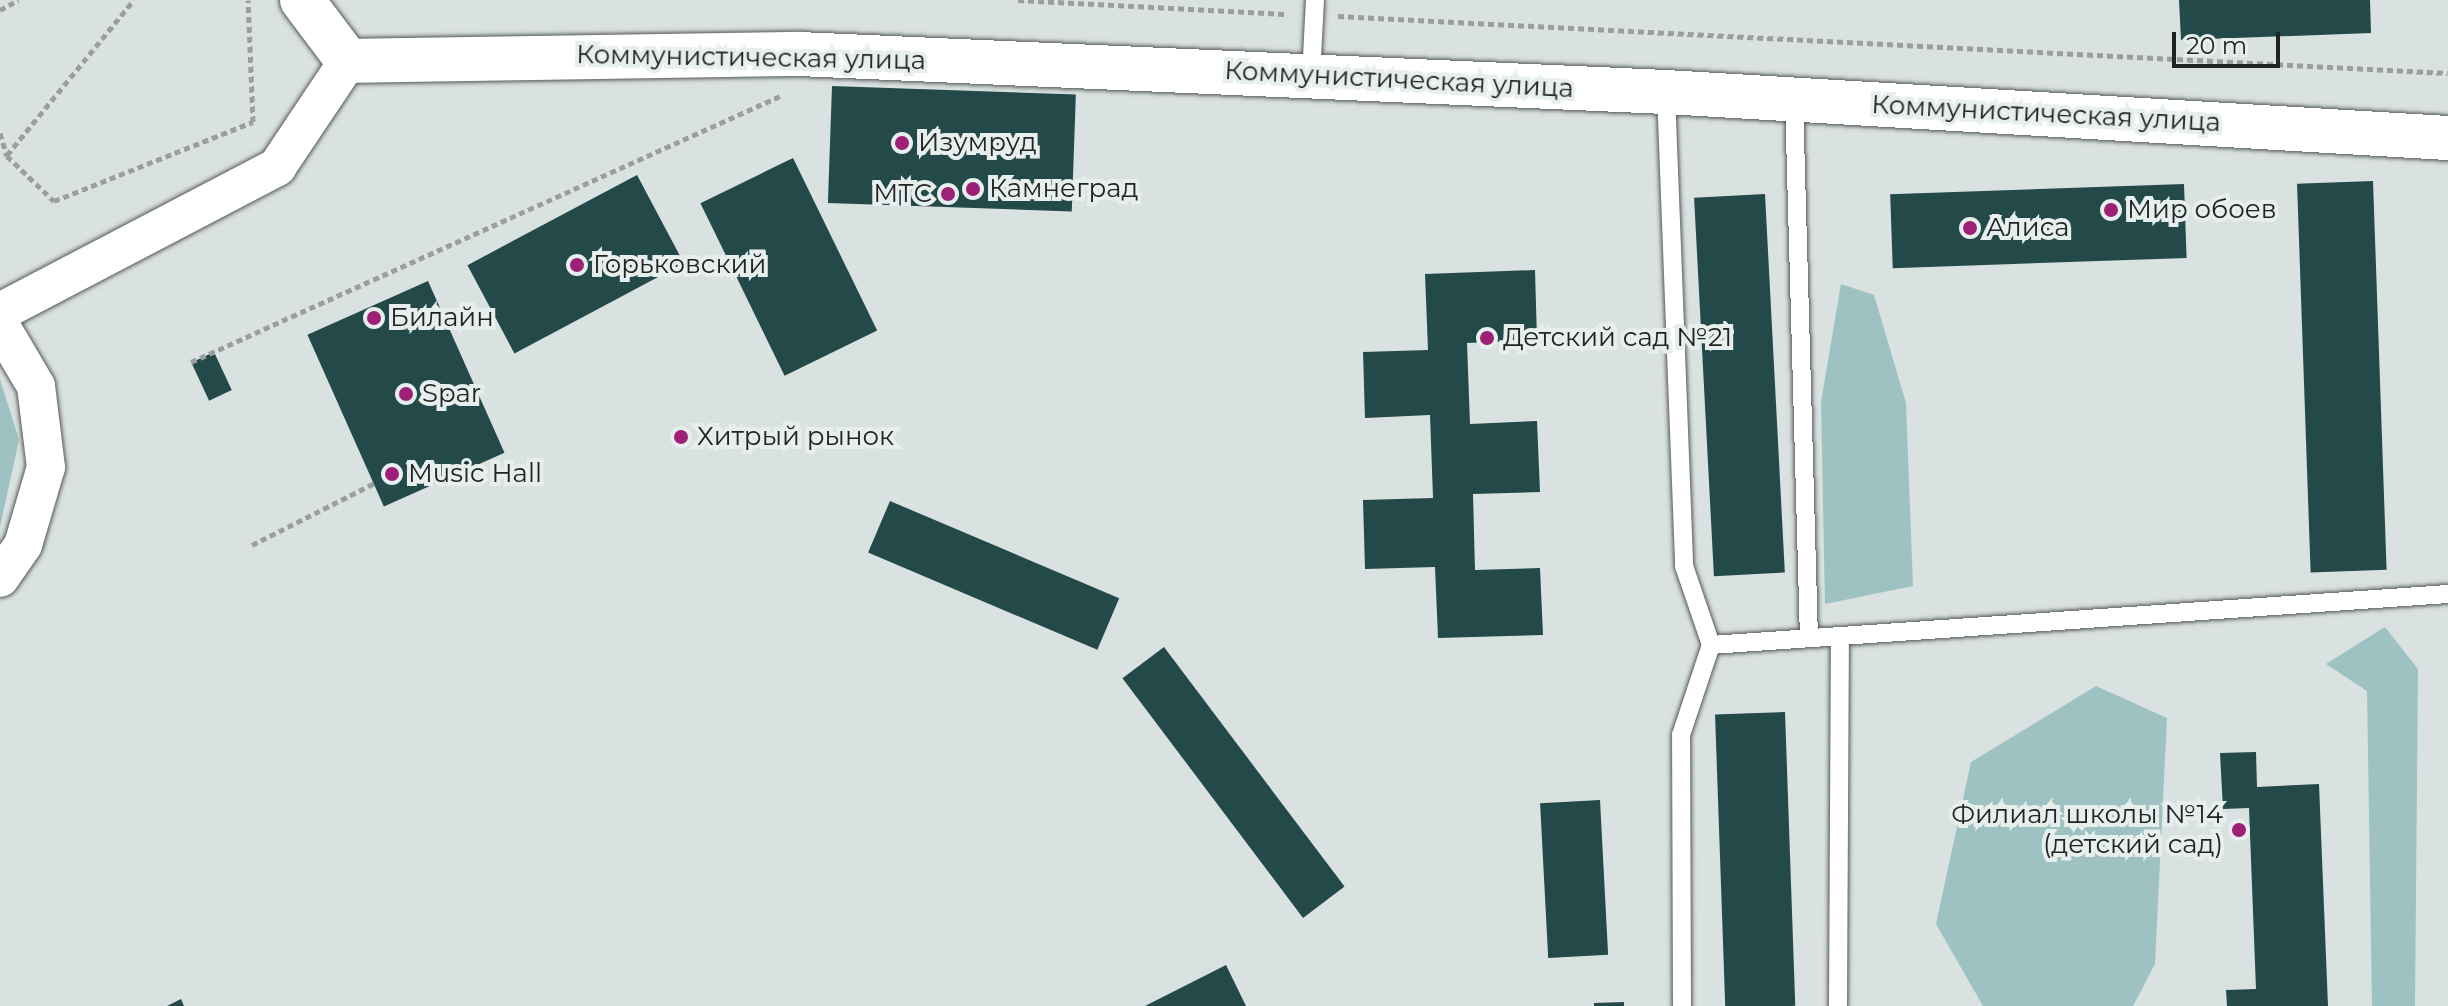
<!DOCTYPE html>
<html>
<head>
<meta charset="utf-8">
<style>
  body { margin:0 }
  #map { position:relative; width:2448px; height:1006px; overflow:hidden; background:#dae1e1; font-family:Montserrat,sans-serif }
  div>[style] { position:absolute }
  .green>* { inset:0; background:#9ec2c1 }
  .building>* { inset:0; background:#234948; transform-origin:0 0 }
  .path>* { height:5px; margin-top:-2.5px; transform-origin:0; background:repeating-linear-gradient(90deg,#999e9e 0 6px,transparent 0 10px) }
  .roads { filter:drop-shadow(0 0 2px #535858) drop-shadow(0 0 2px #535858) }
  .service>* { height:18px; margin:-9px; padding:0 9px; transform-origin:9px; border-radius:9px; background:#fff }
  .minor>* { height:38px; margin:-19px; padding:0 19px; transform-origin:19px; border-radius:19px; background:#fff }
  .tertiary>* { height:44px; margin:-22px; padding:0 22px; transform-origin:22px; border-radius:22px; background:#fff }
  .dots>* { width:22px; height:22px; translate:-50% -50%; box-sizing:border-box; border:4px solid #e7eeee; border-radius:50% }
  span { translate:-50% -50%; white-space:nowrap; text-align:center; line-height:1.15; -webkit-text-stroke:8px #e7eeee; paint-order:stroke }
  .street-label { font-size:26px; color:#222424 }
  .poi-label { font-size:26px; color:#222424 }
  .left { translate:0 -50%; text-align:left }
  .right { translate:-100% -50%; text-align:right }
  .scale { position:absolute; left:2172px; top:32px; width:108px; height:36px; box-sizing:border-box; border:4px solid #222424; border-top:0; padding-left:10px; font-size:24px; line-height:28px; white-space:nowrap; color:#222424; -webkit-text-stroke:6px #e7eeee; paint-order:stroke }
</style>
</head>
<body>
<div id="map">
  <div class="green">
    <div style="clip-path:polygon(1841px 284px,1874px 295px,1906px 403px,1913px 586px,1825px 604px,1821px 402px)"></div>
    <div style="clip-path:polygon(0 379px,19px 440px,0 527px)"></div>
    <div style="clip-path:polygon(2385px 627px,2418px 669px,2415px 1006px,2372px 1006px,2367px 691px,2326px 664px)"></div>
    <div style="clip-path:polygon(2096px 686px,2167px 718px,2155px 964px,2133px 1006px,1983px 1006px,1936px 924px,1971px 762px)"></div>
  </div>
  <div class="building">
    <div style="clip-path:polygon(2179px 0,2370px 0,2371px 33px,2181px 40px)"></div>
    <div style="left:832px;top:86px;width:244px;height:117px;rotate:2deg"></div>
    <div style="left:793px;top:158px;width:192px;height:103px;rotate:64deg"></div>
    <div style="left:637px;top:175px;width:100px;height:192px;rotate:62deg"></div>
    <div style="left:2373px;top:181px;width:389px;height:76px;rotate:88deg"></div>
    <div style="left:2184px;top:184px;width:74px;height:294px;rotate:88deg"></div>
    <div style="left:1765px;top:194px;width:379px;height:71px;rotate:87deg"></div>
    <div style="clip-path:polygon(1535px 270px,1537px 340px,1467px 343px,1470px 424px,1537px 421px,1540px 492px,1473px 494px,1475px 570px,1540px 568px,1543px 635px,1438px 638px,1435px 567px,1365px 569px,1363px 500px,1433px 498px,1430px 415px,1365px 418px,1363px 352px,1428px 350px,1425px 274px)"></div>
    <div style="left:428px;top:281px;width:188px;height:132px;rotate:66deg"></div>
    <div style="left:214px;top:352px;width:42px;height:25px;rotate:65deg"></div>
    <div style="left:890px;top:501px;width:249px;height:56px;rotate:23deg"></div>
    <div style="left:1164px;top:647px;width:300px;height:52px;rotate:53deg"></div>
    <div style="left:1785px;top:712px;width:294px;height:70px;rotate:88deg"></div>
    <div style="clip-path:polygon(2256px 752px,2257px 787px,2319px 784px,2328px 1006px,2227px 1006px,2226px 990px,2256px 989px,2249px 808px,2223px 809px,2220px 753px)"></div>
    <div style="left:1600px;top:800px;width:155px;height:60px;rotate:87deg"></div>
    <div style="clip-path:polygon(1226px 965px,1246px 1006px,1145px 1006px)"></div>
    <div style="clip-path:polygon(181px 999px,184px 1006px,167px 1006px)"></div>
    <div style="clip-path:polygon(1624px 1002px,1624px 1006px,1594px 1006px,1594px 1003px)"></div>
  </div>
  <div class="path">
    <div style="left:1018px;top:0;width:270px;rotate:3deg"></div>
    <div style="left:0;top:10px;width:21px;rotate:-29deg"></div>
    <div style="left:1338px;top:16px;width:1111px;rotate:2.94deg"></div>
    <div style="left:0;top:133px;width:24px;rotate:73deg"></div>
    <div style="left:7px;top:156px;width:65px;rotate:43.8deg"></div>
    <div style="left:54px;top:201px;width:214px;rotate:-21.7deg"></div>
    <div style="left:253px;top:122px;width:122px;rotate:-92.3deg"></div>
    <div style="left:7px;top:155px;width:200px;rotate:-50.7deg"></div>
    <div style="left:191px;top:362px;width:646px;rotate:-24.3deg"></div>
    <div style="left:252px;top:545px;width:138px;rotate:-26.8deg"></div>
  </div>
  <div class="roads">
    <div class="service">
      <div style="left:1311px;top:76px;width:76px;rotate:-87deg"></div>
      <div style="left:1666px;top:92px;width:474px;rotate:87.8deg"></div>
      <div style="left:1684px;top:566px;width:83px;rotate:71.1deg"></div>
      <div style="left:1794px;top:99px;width:539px;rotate:88.41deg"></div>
      <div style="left:1682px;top:1006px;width:271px;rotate:-90.2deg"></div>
      <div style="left:1681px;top:735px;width:95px;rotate:-71.6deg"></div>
      <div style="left:1711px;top:645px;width:739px;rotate:-3.96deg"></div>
      <div style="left:1838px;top:1006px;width:370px;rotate:-89.7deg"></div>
    </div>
    <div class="minor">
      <div style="left:0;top:312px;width:313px;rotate:-27.6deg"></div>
      <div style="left:277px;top:167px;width:128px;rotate:-56.2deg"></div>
      <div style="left:0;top:325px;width:71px;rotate:59.5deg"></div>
      <div style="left:36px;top:386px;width:82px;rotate:83deg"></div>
      <div style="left:46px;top:467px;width:81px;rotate:106.4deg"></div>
      <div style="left:23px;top:545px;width:40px;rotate:124.9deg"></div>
    </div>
    <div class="tertiary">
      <div style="left:302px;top:0;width:76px;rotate:53deg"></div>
      <div style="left:348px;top:61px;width:451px;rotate:-0.9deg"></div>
      <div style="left:799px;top:54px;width:868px;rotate:2.51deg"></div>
      <div style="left:1666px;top:92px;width:783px;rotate:3.37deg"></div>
    </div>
  </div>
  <div class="dots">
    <div style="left:902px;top:143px;background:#9d2076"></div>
    <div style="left:973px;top:189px;background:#9d2076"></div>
    <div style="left:948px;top:194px;background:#9d2076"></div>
    <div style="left:2111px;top:210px;background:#9d2076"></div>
    <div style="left:1970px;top:228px;background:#9d2076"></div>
    <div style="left:577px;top:265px;background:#9d2076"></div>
    <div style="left:374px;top:318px;background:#9d2076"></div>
    <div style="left:1487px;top:338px;background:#9d2076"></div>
    <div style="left:406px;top:394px;background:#9d2076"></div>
    <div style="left:681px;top:437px;background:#9d2076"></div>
    <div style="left:392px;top:474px;background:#9d2076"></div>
    <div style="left:2239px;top:830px;background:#9d2076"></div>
  </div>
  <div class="street-label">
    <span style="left:751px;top:58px;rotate:1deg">Коммунистическая улица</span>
    <span style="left:1399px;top:80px;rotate:3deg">Коммунистическая улица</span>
    <span style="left:2046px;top:114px;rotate:3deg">Коммунистическая улица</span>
  </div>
  <div class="poi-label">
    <span class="left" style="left:918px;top:143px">Изумруд</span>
    <span class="left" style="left:989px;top:189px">Камнеград</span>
    <span class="right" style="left:932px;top:194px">МТС</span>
    <span class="left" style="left:2127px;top:210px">Мир обоев</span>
    <span class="left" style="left:1986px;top:228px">Алиса</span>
    <span class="left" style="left:593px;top:265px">Горьковский</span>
    <span class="left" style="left:390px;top:318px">Билайн</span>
    <span class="left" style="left:1503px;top:338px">Детский сад №21</span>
    <span class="left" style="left:422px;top:394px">Spar</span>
    <span class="left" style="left:697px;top:437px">Хитрый рынок</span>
    <span class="left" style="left:408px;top:474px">Music Hall</span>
    <span class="right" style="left:2223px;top:830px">Филиал школы №14<br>(детский сад)</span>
  </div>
  <div class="scale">20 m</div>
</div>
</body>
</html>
